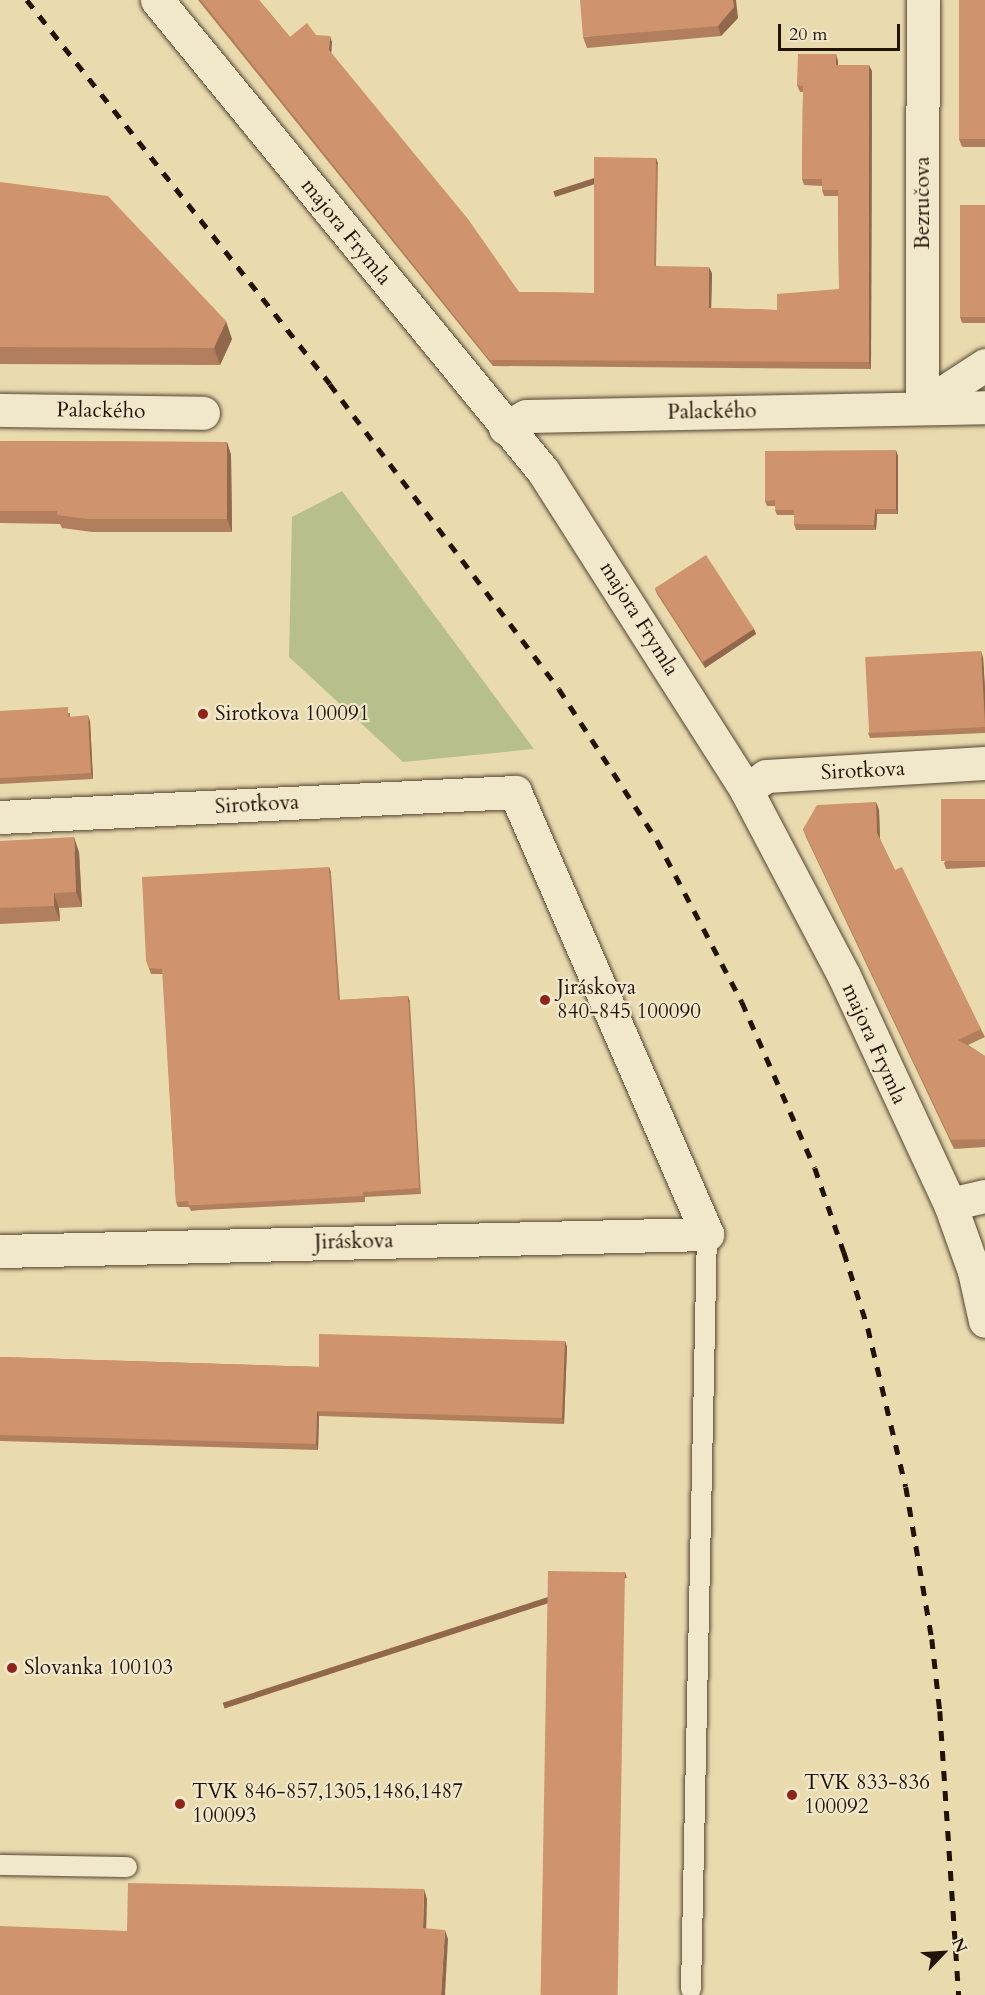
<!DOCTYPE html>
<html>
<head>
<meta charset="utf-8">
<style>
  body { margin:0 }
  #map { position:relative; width:985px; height:1995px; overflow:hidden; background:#eadbaf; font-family:Cardo,serif }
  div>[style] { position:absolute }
  .green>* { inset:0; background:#b7c08b }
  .roads { filter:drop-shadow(0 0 2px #544532) drop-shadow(0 0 2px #544532) }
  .lane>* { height:20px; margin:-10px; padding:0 10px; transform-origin:10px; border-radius:10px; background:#f1e8cb }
  .street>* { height:33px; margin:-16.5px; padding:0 16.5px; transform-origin:16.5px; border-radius:16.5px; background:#f1e8cb }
  .rail>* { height:4.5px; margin-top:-2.25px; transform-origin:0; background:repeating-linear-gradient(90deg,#221309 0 10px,transparent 0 20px) }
  .wall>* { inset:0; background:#b27f5e }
  .shaded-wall>* { inset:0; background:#91684c; transform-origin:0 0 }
  .building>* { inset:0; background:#cf946d; transform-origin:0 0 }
  .dots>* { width:16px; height:16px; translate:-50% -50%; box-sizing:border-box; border:3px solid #f1e8cb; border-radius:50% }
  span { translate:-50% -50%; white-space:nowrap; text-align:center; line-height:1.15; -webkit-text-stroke:4.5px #f1e8cb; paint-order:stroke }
  .street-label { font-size:21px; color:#221309 }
  .poi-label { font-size:21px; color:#221309 }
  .left { translate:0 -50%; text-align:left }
  .north { position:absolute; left:913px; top:1923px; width:60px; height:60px; -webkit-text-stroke:4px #f1e8cb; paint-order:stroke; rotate:65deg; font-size:16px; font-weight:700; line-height:24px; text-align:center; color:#221309 }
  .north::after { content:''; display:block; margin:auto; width:21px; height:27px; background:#221309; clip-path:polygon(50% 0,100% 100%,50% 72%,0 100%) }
  .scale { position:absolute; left:778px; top:24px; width:122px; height:27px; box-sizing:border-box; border:3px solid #221309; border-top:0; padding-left:8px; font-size:18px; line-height:21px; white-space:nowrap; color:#221309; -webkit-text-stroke:4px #f1e8cb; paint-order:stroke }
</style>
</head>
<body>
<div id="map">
  <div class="green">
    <div style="clip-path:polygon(342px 491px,534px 749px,403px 762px,289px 657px,292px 517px)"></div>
  </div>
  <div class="roads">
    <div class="lane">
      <div style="left:0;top:1865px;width:127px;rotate:0.9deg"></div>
      <div style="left:691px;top:1989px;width:755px;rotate:-88.79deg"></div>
    </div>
    <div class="street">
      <div style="left:157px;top:0;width:609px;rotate:50.66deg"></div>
      <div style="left:543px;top:471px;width:378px;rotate:57.5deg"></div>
      <div style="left:746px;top:790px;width:210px;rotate:62.2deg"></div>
      <div style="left:844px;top:976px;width:251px;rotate:65.1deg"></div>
      <div style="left:950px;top:1204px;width:71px;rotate:70.3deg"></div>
      <div style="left:974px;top:1271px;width:51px;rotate:77.6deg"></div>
      <div style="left:922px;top:406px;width:406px;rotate:-89.9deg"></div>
      <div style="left:922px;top:406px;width:75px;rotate:-33.1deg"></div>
      <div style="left:0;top:410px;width:203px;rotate:0.8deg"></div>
      <div style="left:505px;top:428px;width:24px;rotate:-30deg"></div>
      <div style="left:526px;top:416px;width:459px;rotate:-1.1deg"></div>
      <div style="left:746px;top:790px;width:24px;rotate:-35deg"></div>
      <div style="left:766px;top:776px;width:219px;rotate:-3.4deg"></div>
      <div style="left:0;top:817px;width:516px;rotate:-2.78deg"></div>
      <div style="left:515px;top:792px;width:482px;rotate:66.5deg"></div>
      <div style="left:707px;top:1234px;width:707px;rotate:178.62deg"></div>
      <div style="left:950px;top:1204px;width:36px;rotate:-13deg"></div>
    </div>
  </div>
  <div class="rail">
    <div style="left:27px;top:0;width:489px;rotate:51.7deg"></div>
    <div style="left:330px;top:384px;width:381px;rotate:53.1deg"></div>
    <div style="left:559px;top:689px;width:180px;rotate:57deg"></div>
    <div style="left:657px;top:840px;width:183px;rotate:62.3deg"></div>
    <div style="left:742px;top:1002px;width:181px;rotate:66.3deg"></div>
    <div style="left:815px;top:1168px;width:89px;rotate:71deg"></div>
    <div style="left:844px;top:1252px;width:80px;rotate:72.5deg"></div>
    <div style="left:868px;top:1328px;width:163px;rotate:76.6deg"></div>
    <div style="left:906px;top:1487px;width:154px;rotate:80.3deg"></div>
    <div style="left:932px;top:1639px;width:72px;rotate:83.7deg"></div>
    <div style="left:940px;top:1711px;width:285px;rotate:86.2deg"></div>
  </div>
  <div class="wall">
    <div style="clip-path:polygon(198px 0,259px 0,290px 37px,316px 35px,332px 42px,331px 53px,519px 292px,594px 293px,656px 158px,658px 164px,656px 266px,712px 273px,711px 308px,777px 310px,839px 289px,838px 196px,824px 196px,822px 190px,822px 186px,804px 185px,802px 179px,803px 92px,800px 92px,797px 85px,838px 61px,838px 65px,872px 71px,871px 369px,493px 366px)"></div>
    <div style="clip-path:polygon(985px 0,985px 147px,962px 147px,959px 139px)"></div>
    <div style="clip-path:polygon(738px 18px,721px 36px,587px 48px,583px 37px)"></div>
    <div style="clip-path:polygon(0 182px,232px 339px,220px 365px,0 364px)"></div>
    <div style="clip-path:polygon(985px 205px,985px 323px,962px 323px,960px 317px)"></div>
    <div style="clip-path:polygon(0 441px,227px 442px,231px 455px,232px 532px,92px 532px,62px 528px,60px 524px,0 523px)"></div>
    <div style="clip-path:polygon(898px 456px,898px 514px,877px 514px,876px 530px,796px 530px,794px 524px,794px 515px,777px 515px,775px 510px,775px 506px,767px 506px,765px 501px)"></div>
    <div style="clip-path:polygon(655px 589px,754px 629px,756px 634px,705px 668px,657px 594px)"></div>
    <div style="clip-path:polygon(983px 657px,985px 689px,985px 733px,870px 738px,868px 733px)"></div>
    <div style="clip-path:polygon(0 711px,70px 713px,70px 717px,90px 721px,93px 779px,0 784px)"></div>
    <div style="clip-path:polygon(985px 799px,985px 867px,946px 869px,944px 863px)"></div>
    <div style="clip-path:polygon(876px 802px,879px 810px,880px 839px,895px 870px,981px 1029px,985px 1037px,968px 1045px,985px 1056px,985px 1147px,954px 1149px,806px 837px,803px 829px)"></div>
    <div style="clip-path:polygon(0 841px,79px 852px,82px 907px,59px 908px,60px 921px,0 924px)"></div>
    <div style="clip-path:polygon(329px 867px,331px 873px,340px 1000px,408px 996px,410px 1002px,421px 1194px,365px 1197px,365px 1202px,201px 1210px,191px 1211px,189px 1207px,178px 1207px,176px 1202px,163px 974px,151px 974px,146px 960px)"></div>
    <div style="clip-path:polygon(565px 1341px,567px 1347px,564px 1424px,319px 1416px,318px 1450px,0 1441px,0 1357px,319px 1367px)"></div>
  </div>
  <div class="shaded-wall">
    <div style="clip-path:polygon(733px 0,736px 0,738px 18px,721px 36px,718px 26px)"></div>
    <div style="clip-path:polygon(330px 36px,332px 42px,331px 56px,329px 50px)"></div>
    <div style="clip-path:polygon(836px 54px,838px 61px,838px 71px,836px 65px)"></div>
    <div style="clip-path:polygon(869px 65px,872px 71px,871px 369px,869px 362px)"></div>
    <div style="left:656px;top:158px;width:6px;height:108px;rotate:72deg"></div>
    <div style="clip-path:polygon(709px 267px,712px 273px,711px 314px,709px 308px)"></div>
    <div style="clip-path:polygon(226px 321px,232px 339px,220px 365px,214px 348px)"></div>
    <div style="clip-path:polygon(227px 442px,231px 455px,232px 532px,227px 519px)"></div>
    <div style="clip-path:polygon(896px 450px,898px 456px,898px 514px,896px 509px)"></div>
    <div style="clip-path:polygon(875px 509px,877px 514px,876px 530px,874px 525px)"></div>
    <div style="clip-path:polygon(754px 629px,756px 634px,705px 668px,703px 662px)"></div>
    <div style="clip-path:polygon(981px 651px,983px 657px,985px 689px,985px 720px)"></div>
    <div style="clip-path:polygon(88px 715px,90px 721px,93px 779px,91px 773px)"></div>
    <div style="clip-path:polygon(876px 802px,879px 810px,880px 841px,877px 833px)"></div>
    <div style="clip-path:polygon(74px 837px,79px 852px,82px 907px,76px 892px)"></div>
    <div style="left:329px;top:867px;width:6px;height:133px;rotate:72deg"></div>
    <div style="clip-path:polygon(54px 893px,59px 908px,60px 921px,54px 906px)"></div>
    <div style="left:408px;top:996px;width:6px;height:192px;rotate:72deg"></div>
    <div style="clip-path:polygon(565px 1341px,567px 1347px,564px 1424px,562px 1418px)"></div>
    <div style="clip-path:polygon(317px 1411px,319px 1416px,318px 1450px,316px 1444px)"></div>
    <div style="left:625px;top:1572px;width:6px;height:423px;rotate:72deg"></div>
    <div style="clip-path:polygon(424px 1889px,427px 1899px,426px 1937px,423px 1928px)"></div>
    <div style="clip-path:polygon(445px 1930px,448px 1939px,445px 1995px,441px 1995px)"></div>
  </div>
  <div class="building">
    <div style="clip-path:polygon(201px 0,259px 0,290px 37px,307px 23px,316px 35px,330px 36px,329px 50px,468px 219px,519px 292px,594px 293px,594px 157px,656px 158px,654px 266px,709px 267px,709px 308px,777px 310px,777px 294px,839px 289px,838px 190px,822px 190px,822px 179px,802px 179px,803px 86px,797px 85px,798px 54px,836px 54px,836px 65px,869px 65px,869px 362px,490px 360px)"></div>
    <div style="clip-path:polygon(580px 0,733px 0,734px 7px,718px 26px,583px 37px)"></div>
    <div style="left:959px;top:0;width:26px;height:139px"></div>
    <div style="clip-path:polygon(0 182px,108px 196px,226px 321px,214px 348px,0 347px)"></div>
    <div style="left:960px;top:205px;width:25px;height:112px"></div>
    <div style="clip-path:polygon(0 441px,227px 442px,227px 519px,88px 519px,57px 515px,57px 511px,0 511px)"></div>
    <div style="clip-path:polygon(896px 450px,896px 509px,875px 509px,874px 525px,794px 524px,794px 510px,775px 510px,775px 500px,765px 501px,765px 451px)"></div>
    <div style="left:706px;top:555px;width:88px;height:61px;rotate:57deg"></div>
    <div style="left:981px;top:651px;width:76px;height:116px;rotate:87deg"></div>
    <div style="clip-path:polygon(68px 707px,68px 717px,88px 715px,91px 773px,0 778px,0 711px)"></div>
    <div style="left:985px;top:799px;width:62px;height:44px;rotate:90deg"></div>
    <div style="clip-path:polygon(876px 802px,877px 833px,895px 870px,902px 867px,981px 1029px,958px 1040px,985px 1056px,985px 1139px,951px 1140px,803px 829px,817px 805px)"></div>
    <div style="clip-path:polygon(74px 837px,76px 892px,54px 893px,54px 906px,0 908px,0 841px)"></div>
    <div style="clip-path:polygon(329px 867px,338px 1000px,408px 996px,419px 1188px,363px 1192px,363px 1196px,199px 1205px,189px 1205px,188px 1201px,176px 1202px,162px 969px,149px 968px,146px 960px,142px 877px)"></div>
    <div style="clip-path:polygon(319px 1334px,565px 1341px,562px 1418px,317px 1411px,316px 1444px,0 1435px,0 1357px,319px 1367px)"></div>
    <div style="left:548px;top:1571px;width:77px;height:424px;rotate:1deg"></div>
    <div style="clip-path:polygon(128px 1883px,424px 1889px,423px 1928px,445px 1930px,441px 1995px,0 1995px,0 1926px,127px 1931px)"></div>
  </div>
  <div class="dots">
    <div style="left:203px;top:714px;background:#8f2418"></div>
    <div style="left:545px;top:1000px;background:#8f2418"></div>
    <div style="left:12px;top:1668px;background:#8f2418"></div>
    <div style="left:792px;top:1795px;background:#8f2418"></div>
    <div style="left:180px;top:1804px;background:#8f2418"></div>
  </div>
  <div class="street-label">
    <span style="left:923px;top:203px;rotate:-90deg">Bezručova</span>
    <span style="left:346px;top:232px;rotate:51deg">majora Frymla</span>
    <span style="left:101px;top:411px;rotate:1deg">Palackého</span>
    <span style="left:712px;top:412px;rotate:-1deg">Palackého</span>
    <span style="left:639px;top:619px;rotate:58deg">majora Frymla</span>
    <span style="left:863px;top:771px;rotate:-3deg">Sirotkova</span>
    <span style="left:257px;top:805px;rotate:-3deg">Sirotkova</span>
    <span style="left:874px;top:1044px;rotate:66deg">majora Frymla</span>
    <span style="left:354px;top:1242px;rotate:-1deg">Jiráskova</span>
  </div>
  <div class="poi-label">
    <span class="left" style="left:215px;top:714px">Sirotkova 100091</span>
    <span class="left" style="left:557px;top:1000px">Jiráskova<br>840-845 100090</span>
    <span class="left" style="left:24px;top:1668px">Slovanka 100103</span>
    <span class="left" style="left:804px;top:1795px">TVK 833-836<br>100092</span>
    <span class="left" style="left:192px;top:1804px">TVK 846-857,1305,1486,1487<br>100093</span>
  </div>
  <div class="north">N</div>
  <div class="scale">20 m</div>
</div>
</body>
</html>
